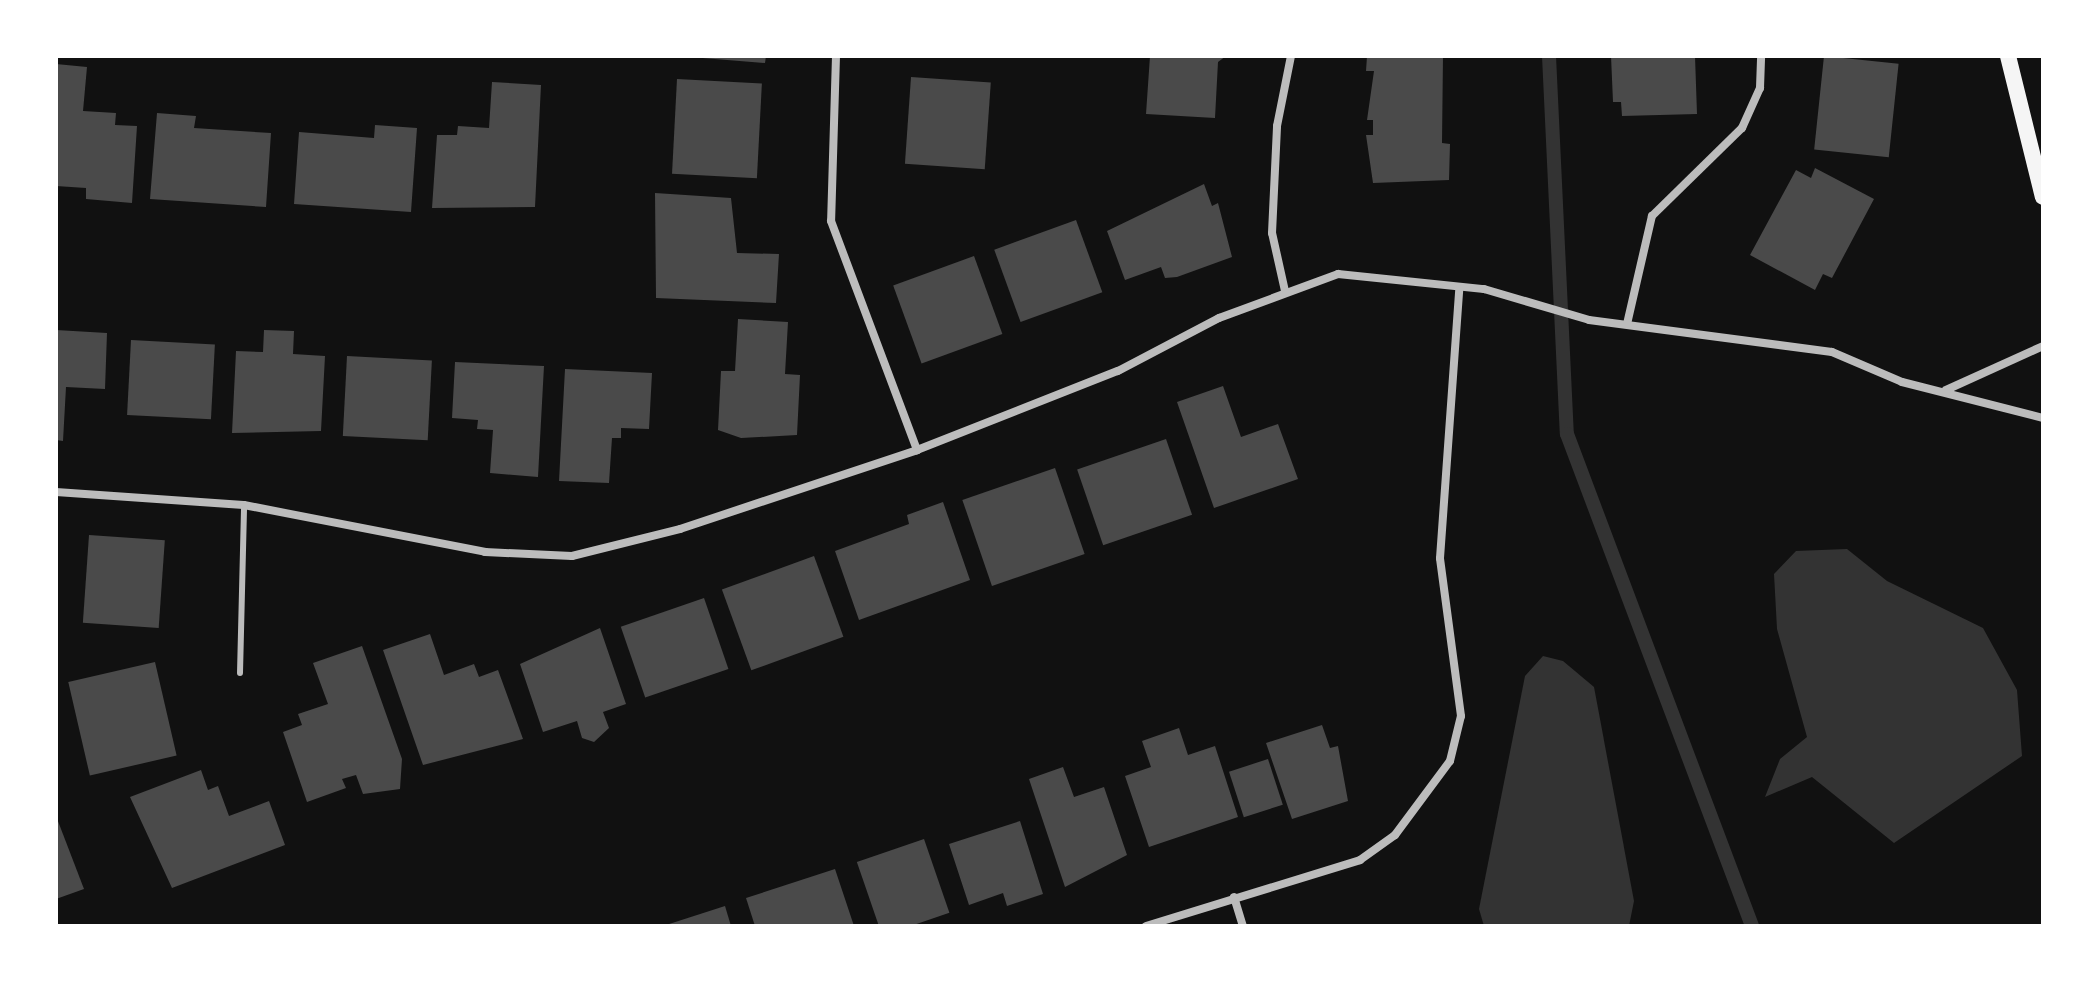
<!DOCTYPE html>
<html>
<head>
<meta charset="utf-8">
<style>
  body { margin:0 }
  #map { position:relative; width:2099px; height:982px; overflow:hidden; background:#111; font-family:Inter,sans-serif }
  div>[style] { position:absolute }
  .water>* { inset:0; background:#333 }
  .stream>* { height:14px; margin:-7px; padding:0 7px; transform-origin:7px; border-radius:7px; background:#333 }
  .building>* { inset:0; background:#4a4a4a; transform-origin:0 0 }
  .service>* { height:6px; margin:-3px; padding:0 3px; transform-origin:3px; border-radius:3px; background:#bcbcbc }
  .minor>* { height:8px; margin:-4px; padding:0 4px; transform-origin:4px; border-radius:4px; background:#bcbcbc }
  .secondary>* { height:16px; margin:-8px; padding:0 8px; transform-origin:8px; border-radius:8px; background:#f5f5f5 }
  span { translate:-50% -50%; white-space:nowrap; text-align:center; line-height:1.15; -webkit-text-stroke:6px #fff; paint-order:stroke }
  .frame { position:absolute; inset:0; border:58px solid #fff; pointer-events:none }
</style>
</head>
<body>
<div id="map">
  <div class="water">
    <div style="clip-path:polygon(1847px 549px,1887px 581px,1983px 628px,2017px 690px,2022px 756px,1894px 843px,1812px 777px,1765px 797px,1780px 759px,1807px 737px,1777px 629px,1774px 574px,1796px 551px)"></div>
    <div style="clip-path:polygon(1543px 656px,1563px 661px,1594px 687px,1634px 901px,1629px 926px,1484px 926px,1479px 909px,1525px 676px)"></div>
  </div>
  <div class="stream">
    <div style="left:1549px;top:56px;width:378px;rotate:87.3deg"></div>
    <div style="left:1567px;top:434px;width:526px;rotate:69.39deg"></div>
  </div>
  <div class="building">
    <div style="clip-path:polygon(678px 56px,766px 56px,765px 63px)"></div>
    <div style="clip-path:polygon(1150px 56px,1226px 56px,1218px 62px,1215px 118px,1146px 114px)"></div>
    <div style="clip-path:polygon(1367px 56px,1443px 56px,1442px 143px,1450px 144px,1449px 180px,1373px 183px,1366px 135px,1373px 135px,1373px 120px,1367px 120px,1374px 71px,1366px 71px)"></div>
    <div style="clip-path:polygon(1611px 56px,1695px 56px,1697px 114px,1622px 116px,1621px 102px,1613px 102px)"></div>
    <div style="left:1824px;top:56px;width:75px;height:94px;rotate:6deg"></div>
    <div style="clip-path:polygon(56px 64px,87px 67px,83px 111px,116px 113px,115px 125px,137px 126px,132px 203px,86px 199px,86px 188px,56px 186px)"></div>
    <div style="left:911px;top:77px;width:80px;height:87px;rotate:4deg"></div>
    <div style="left:677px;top:79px;width:85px;height:95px;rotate:3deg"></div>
    <div style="clip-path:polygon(492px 82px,541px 85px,535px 207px,432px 208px,437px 135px,457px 135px,458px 126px,489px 128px)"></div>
    <div style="clip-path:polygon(157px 113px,196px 116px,194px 128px,271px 133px,266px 207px,150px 199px)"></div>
    <div style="clip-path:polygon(375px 125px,417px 128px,411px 212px,294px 204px,299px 132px,374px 138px)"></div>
    <div style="clip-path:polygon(1815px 168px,1874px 199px,1832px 278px,1823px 274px,1815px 290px,1750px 255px,1796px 170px,1811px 178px)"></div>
    <div style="clip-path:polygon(1204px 184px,1212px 206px,1218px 203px,1232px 257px,1177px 277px,1165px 278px,1161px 267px,1125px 280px,1107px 231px)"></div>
    <div style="clip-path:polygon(655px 193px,731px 198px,737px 253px,779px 254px,776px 303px,656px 298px)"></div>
    <div style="left:1076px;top:220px;width:77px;height:87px;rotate:70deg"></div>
    <div style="left:974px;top:256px;width:83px;height:86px;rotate:70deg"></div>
    <div style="clip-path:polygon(738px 319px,788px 322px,785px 374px,800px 375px,797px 435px,741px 438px,718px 430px,721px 371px,735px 371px)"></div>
    <div style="clip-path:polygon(56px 330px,107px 333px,105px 389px,66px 387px,63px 441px,56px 440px)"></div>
    <div style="clip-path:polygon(264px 330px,294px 331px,293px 354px,325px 356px,321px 431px,232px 433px,236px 351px,263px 352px)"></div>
    <div style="left:131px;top:340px;width:84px;height:75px;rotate:3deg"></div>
    <div style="left:347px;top:356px;width:85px;height:80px;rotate:3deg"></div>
    <div style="clip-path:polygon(455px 362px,544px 366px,538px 477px,490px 473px,493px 430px,477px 429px,478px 420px,452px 418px)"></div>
    <div style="clip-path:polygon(565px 369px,652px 373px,649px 429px,621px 428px,621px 438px,612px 438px,609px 483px,559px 481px)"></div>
    <div style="clip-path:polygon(1223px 386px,1241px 437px,1278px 424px,1298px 479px,1214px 508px,1177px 402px)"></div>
    <div style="left:1166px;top:439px;width:80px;height:94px;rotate:71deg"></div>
    <div style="left:1055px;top:468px;width:91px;height:98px;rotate:71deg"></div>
    <div style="clip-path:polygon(943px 502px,970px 580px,859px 620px,835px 551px,909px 524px,907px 515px)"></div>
    <div style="left:89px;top:535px;width:76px;height:88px;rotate:4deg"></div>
    <div style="left:814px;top:556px;width:86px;height:98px;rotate:70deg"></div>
    <div style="left:704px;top:598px;width:75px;height:88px;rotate:71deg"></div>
    <div style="clip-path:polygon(600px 628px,626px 704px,603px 712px,609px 728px,594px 742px,582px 738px,577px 721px,543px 732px,520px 664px)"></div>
    <div style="clip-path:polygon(430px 634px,444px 675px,474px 664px,479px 677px,498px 670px,523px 739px,423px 765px,383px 650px)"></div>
    <div style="clip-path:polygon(362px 646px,402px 759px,400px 789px,363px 794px,356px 775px,342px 779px,346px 788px,307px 802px,283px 732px,302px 725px,298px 714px,328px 704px,313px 663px)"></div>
    <div style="left:155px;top:662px;width:96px;height:89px;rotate:77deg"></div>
    <div style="clip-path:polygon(1322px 725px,1330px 748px,1338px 746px,1348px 801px,1292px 819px,1266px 743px)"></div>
    <div style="clip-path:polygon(1179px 728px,1188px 755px,1215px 746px,1238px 817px,1149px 847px,1125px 776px,1151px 767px,1142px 741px)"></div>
    <div style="left:1268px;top:759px;width:48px;height:41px;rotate:72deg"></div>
    <div style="clip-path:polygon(1063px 767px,1074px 797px,1104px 787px,1127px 855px,1065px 887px,1029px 779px)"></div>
    <div style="clip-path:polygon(201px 770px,208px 790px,218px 786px,229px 816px,269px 801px,285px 845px,172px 888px,130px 797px)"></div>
    <div style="clip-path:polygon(56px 816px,84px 889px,56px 899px)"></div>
    <div style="clip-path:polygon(1020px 821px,1043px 894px,1007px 906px,1003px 893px,969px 905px,949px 844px)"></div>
    <div style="left:924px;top:839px;width:78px;height:71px;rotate:71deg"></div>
    <div style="clip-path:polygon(835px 869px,854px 926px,755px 926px,746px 898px)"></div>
    <div style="clip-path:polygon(725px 906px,731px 926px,666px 926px,666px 925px)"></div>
  </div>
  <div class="service">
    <div style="left:240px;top:673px;width:168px;rotate:-88.6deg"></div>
  </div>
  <div class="minor">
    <div style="left:836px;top:56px;width:165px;rotate:91.7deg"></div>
    <div style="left:831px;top:221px;width:245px;rotate:69.4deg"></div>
    <div style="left:1285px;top:291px;width:59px;rotate:-102.6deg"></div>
    <div style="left:1272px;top:233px;width:107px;rotate:-87.3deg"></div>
    <div style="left:1277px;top:126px;width:71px;rotate:-78.7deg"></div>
    <div style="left:1627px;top:324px;width:111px;rotate:-77deg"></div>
    <div style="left:1652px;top:216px;width:126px;rotate:-44.4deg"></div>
    <div style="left:1742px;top:128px;width:44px;rotate:-65.8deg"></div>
    <div style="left:1760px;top:88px;width:32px;rotate:-88deg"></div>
    <div style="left:1946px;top:390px;width:107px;rotate:-24.4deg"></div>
    <div style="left:56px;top:492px;width:188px;rotate:4deg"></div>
    <div style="left:244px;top:505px;width:246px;rotate:11deg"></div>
    <div style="left:485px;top:552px;width:87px;rotate:2.6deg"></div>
    <div style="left:572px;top:556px;width:111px;rotate:-14deg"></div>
    <div style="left:680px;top:529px;width:250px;rotate:-18.4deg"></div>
    <div style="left:917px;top:450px;width:216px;rotate:-21.5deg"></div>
    <div style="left:1118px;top:371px;width:114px;rotate:-27.7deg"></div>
    <div style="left:1219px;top:318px;width:127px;rotate:-20.3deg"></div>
    <div style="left:1338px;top:274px;width:147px;rotate:5.9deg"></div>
    <div style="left:1484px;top:289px;width:109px;rotate:16.4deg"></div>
    <div style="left:1589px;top:320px;width:245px;rotate:7.5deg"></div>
    <div style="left:1832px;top:352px;width:76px;rotate:23.2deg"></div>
    <div style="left:1902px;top:382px;width:146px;rotate:14.3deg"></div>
    <div style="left:1234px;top:897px;width:30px;rotate:73deg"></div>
    <div style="left:1146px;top:926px;width:224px;rotate:-17.1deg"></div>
    <div style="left:1360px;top:860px;width:43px;rotate:-35.5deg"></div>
    <div style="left:1395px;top:835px;width:92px;rotate:-53.4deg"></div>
    <div style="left:1450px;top:761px;width:46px;rotate:-76.3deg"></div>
    <div style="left:1461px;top:716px;width:159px;rotate:-97.6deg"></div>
    <div style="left:1440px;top:558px;width:269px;rotate:-85.9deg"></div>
  </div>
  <div class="secondary">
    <div style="left:2008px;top:56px;width:145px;rotate:76.1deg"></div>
  </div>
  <div class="frame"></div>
</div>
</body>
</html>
